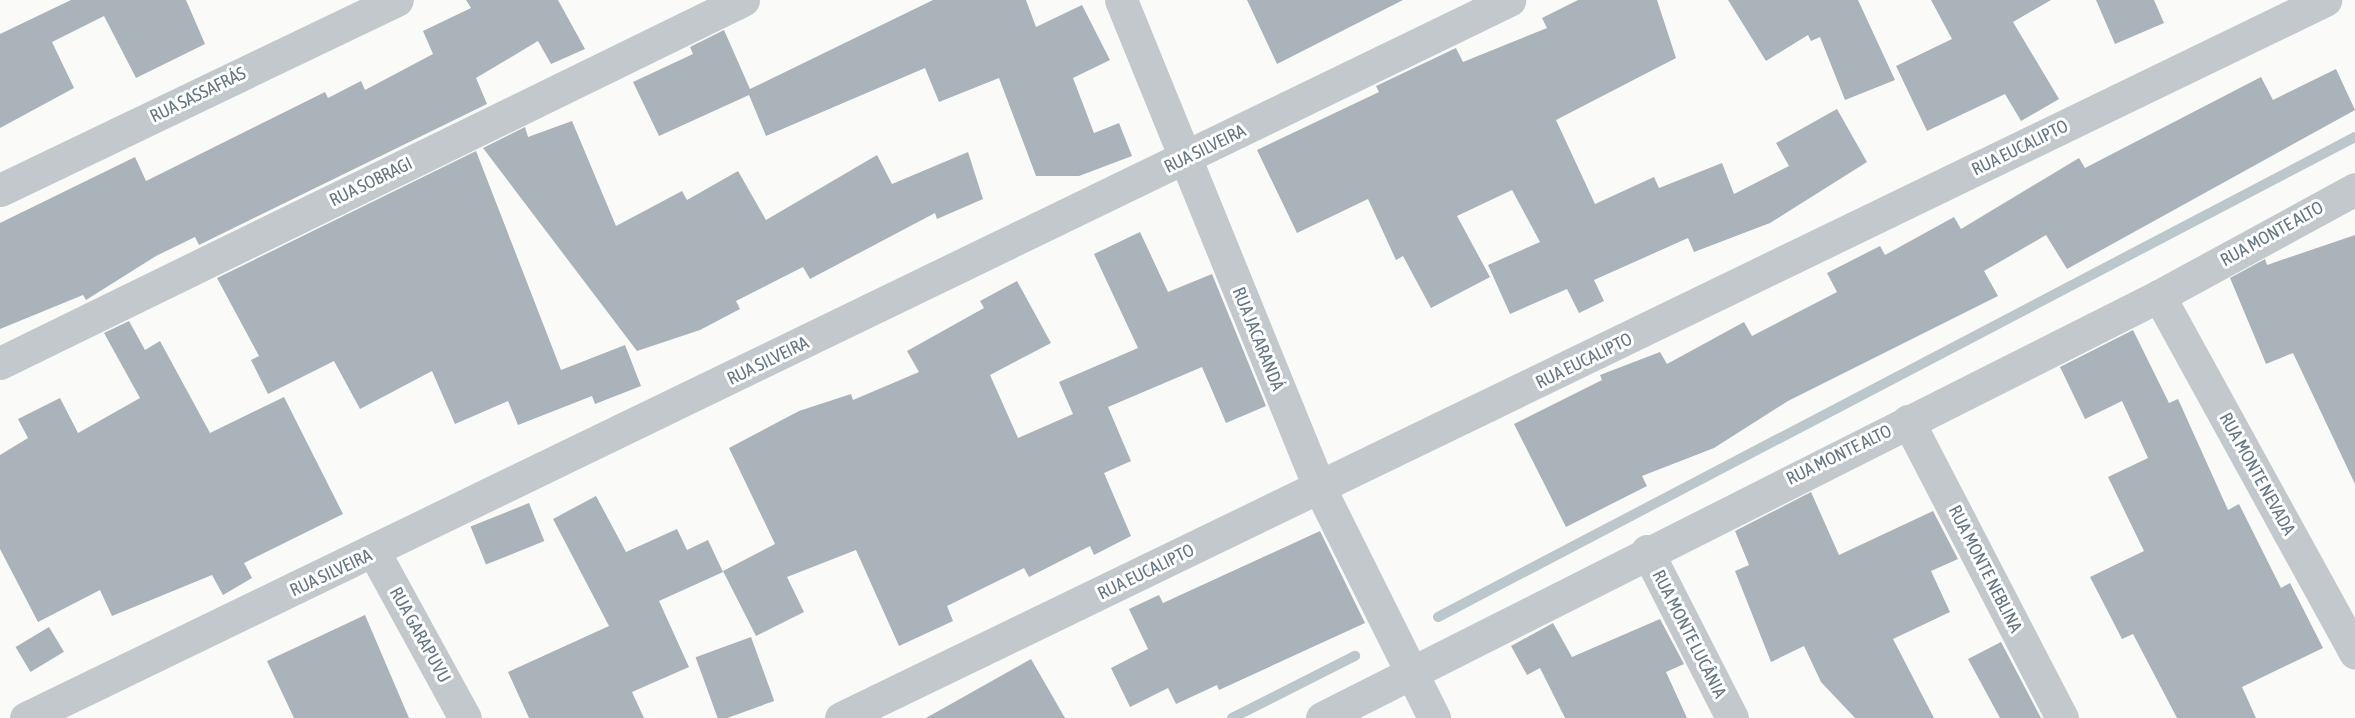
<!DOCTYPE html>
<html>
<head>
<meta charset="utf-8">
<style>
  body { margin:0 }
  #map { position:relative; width:2355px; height:718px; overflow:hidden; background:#fafaf8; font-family:"Asap Condensed",sans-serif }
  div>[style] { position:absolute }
  .stream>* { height:10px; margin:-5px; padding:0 5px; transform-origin:5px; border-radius:5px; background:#bbc7cb }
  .building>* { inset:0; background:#aab3b9; transform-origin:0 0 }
  .street>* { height:33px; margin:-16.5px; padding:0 16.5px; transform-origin:16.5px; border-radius:16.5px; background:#c3c8cc }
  span { translate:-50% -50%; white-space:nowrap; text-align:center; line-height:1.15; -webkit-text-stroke:6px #fff; paint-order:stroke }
  .street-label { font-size:18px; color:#657683 }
</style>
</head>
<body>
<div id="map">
  <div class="stream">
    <div style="left:1438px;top:617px;width:1035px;rotate:-27.63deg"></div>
    <div style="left:1232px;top:718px;width:138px;rotate:-26.8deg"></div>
  </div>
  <div class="building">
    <div style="clip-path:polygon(71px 0,186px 0,205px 44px,136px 78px,104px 16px,52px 42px,74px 88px,0 128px,0 34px)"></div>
    <div style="clip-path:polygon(466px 0,558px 0,585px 49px,551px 64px,538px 41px,476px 78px,487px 104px,199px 245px,195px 237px,156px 256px,86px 300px,83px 295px,0 329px,0 223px,135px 157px,146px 181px,325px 92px,328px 98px,361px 81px,365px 90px,433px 54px,423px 31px,471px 8px)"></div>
    <div style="clip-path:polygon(933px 0,1026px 0,1036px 27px,1082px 5px,1110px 60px,1073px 78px,1094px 133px,1119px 123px,1132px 156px,1079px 176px,1036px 176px,999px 78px,939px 102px,925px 68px,766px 136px,749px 95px,659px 136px,633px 82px,693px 54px,690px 47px,724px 30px,750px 89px)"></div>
    <div style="clip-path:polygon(1247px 0,1403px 0,1277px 64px)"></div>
    <div style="clip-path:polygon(1578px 0,1657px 0,1676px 58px,1556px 120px,1595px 204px,1654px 177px,1659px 188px,1722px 163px,1734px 194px,1789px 166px,1776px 143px,1837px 109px,1867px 162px,1770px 223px,1694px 252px,1688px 238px,1594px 280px,1604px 301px,1579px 313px,1567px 289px,1510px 314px,1488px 265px,1540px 242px,1512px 190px,1457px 216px,1490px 277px,1431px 308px,1403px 256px,1396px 260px,1368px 199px,1297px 233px,1257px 150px,1379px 92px,1376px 86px,1456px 48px,1463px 62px,1547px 28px,1542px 18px)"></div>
    <div style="clip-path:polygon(1728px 0,1858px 0,1895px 80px,1845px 100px,1820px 37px,1811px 41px,1808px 35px,1766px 61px)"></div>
    <div style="clip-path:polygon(1931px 0,2051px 0,2013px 22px,2059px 99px,2021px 121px,2005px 94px,1927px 131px,1896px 66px,1952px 39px)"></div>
    <div style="clip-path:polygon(2096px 0,2154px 0,2164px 23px,2115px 44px)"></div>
    <div style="clip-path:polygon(2336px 69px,2355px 110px,2067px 269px,2046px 235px,1984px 271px,1998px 296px,1788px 401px,1714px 448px,1642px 476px,1647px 486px,1566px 527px,1514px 424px,1602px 380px,1600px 375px,1660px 352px,1667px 364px,1744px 322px,1752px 336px,1837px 292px,1827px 273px,1880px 246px,1885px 255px,1954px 217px,1961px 229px,2079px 158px,2085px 168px,2261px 77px,2273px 100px)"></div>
    <div style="clip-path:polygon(572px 121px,616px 226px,682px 191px,687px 200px,738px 171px,766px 220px,877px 155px,892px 184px,968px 152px,983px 199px,937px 219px,935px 213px,810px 279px,803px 267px,736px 301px,740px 309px,700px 330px,637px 351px,483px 148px,525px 127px,528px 137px)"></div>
    <div style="clip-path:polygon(476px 151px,561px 370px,625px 345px,641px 386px,595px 404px,592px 396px,518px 425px,508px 401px,455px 424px,432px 371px,360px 409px,334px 361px,268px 394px,251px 360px,259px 356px,217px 278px)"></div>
    <div style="clip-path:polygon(1140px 232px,1168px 292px,1212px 274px,1266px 406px,1226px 423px,1202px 367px,1108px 407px,1131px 461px,1104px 473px,1131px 536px,1094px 555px,1090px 546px,1029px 577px,1024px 568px,947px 606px,953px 621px,899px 646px,856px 550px,787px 577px,804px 612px,756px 636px,723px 571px,775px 544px,729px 448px,799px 411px,851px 394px,853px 400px,919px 372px,907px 351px,984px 308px,980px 301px,1017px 281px,1051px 343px,990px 375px,1018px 438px,1073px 414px,1059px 382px,1138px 348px,1094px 254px)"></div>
    <div style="clip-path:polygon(2355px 235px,2355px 484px,2293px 353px,2266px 364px,2230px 278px,2265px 259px,2267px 265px)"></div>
    <div style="clip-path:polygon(129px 321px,145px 350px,160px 341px,210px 433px,284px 397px,343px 514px,244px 563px,252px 578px,223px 595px,212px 575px,112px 616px,100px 590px,38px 622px,0 549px,0 455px,28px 438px,18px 419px,60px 398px,78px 433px,140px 398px,104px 333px)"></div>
    <div style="clip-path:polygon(2133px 330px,2169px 403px,2178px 399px,2228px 510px,2239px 504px,2281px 588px,2290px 583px,2323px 648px,2242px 687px,2256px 718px,2177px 718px,2133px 634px,2122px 639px,2090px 577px,2144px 551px,2108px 477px,2148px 458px,2122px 401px,2085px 419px,2060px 367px)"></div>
    <div style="clip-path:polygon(1811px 492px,1839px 555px,1933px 511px,1958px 559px,1931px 571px,1950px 612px,1893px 639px,1934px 718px,1855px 718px,1821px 682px,1804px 646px,1771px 662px,1735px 571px,1749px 565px,1735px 531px)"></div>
    <div style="clip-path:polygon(596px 496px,626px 552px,677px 529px,687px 550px,708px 540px,723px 572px,659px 601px,689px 667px,632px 692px,644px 718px,529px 718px,508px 672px,609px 626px,553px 519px)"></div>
    <div style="left:529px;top:503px;width:41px;height:63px;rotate:68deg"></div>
    <div style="clip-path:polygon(1320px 531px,1365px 623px,1219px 690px,1217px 685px,1176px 704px,1168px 688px,1130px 707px,1111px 668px,1148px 649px,1129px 609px,1159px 595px,1163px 603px)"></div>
    <div style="clip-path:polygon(365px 615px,409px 718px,294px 718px,267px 661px)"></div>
    <div style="clip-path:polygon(1660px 619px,1684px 664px,1666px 672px,1687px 718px,1565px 718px,1540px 668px,1527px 675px,1511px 646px,1553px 623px,1572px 657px)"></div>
    <div style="left:49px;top:627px;width:29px;height:39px;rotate:59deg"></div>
    <div style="left:751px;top:637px;width:68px;height:59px;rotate:70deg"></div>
    <div style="clip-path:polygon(2001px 642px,2041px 718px,2000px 718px,1968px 659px)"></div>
    <div style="clip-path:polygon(1031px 659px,1065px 718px,926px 718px)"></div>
  </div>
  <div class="street">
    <div style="left:1121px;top:0;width:528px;rotate:67.86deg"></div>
    <div style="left:1320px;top:489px;width:256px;rotate:63.5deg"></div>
    <div style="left:0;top:190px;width:440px;rotate:-25.6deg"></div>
    <div style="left:2159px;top:296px;width:407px;rotate:61.2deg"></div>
    <div style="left:0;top:363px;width:827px;rotate:-26.04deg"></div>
    <div style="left:1908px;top:421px;width:335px;rotate:62.6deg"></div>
    <div style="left:1647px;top:551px;width:187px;rotate:63deg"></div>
    <div style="left:374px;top:552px;width:189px;rotate:61.3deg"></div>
    <div style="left:26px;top:718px;width:1648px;rotate:-25.83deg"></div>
    <div style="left:841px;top:718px;width:1649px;rotate:-25.82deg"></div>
    <div style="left:1322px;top:718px;width:937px;rotate:-26.76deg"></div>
    <div style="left:2159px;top:296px;width:223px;rotate:-28.6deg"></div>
  </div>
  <div class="street-label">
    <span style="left:198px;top:95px;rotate:-26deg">RUA SASSAFRÁS</span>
    <span style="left:2020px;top:148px;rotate:-26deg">RUA EUCALIPTO</span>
    <span style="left:1205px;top:149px;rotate:-26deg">RUA SILVEIRA</span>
    <span style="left:371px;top:182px;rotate:-26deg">RUA SOBRAGI</span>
    <span style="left:2272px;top:234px;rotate:-29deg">RUA MONTE ALTO</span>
    <span style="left:1258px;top:339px;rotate:68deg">RUA JACARANDÁ</span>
    <span style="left:768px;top:361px;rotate:-26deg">RUA SILVEIRA</span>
    <span style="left:1584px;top:361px;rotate:-26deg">RUA EUCALIPTO</span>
    <span style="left:1839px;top:455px;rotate:-26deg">RUA MONTE ALTO</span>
    <span style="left:2257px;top:474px;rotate:61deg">RUA MONTE NEVADA</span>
    <span style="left:1985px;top:569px;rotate:63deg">RUA MONTE NEBLINA</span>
    <span style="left:1146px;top:572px;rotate:-26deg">RUA EUCALIPTO</span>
    <span style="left:331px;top:573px;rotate:-25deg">RUA SILVEIRA</span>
    <span style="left:1689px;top:634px;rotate:63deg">RUA MONTE LUCÂNIA</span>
    <span style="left:420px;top:635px;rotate:61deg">RUA GARAPUVU</span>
  </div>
</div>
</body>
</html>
